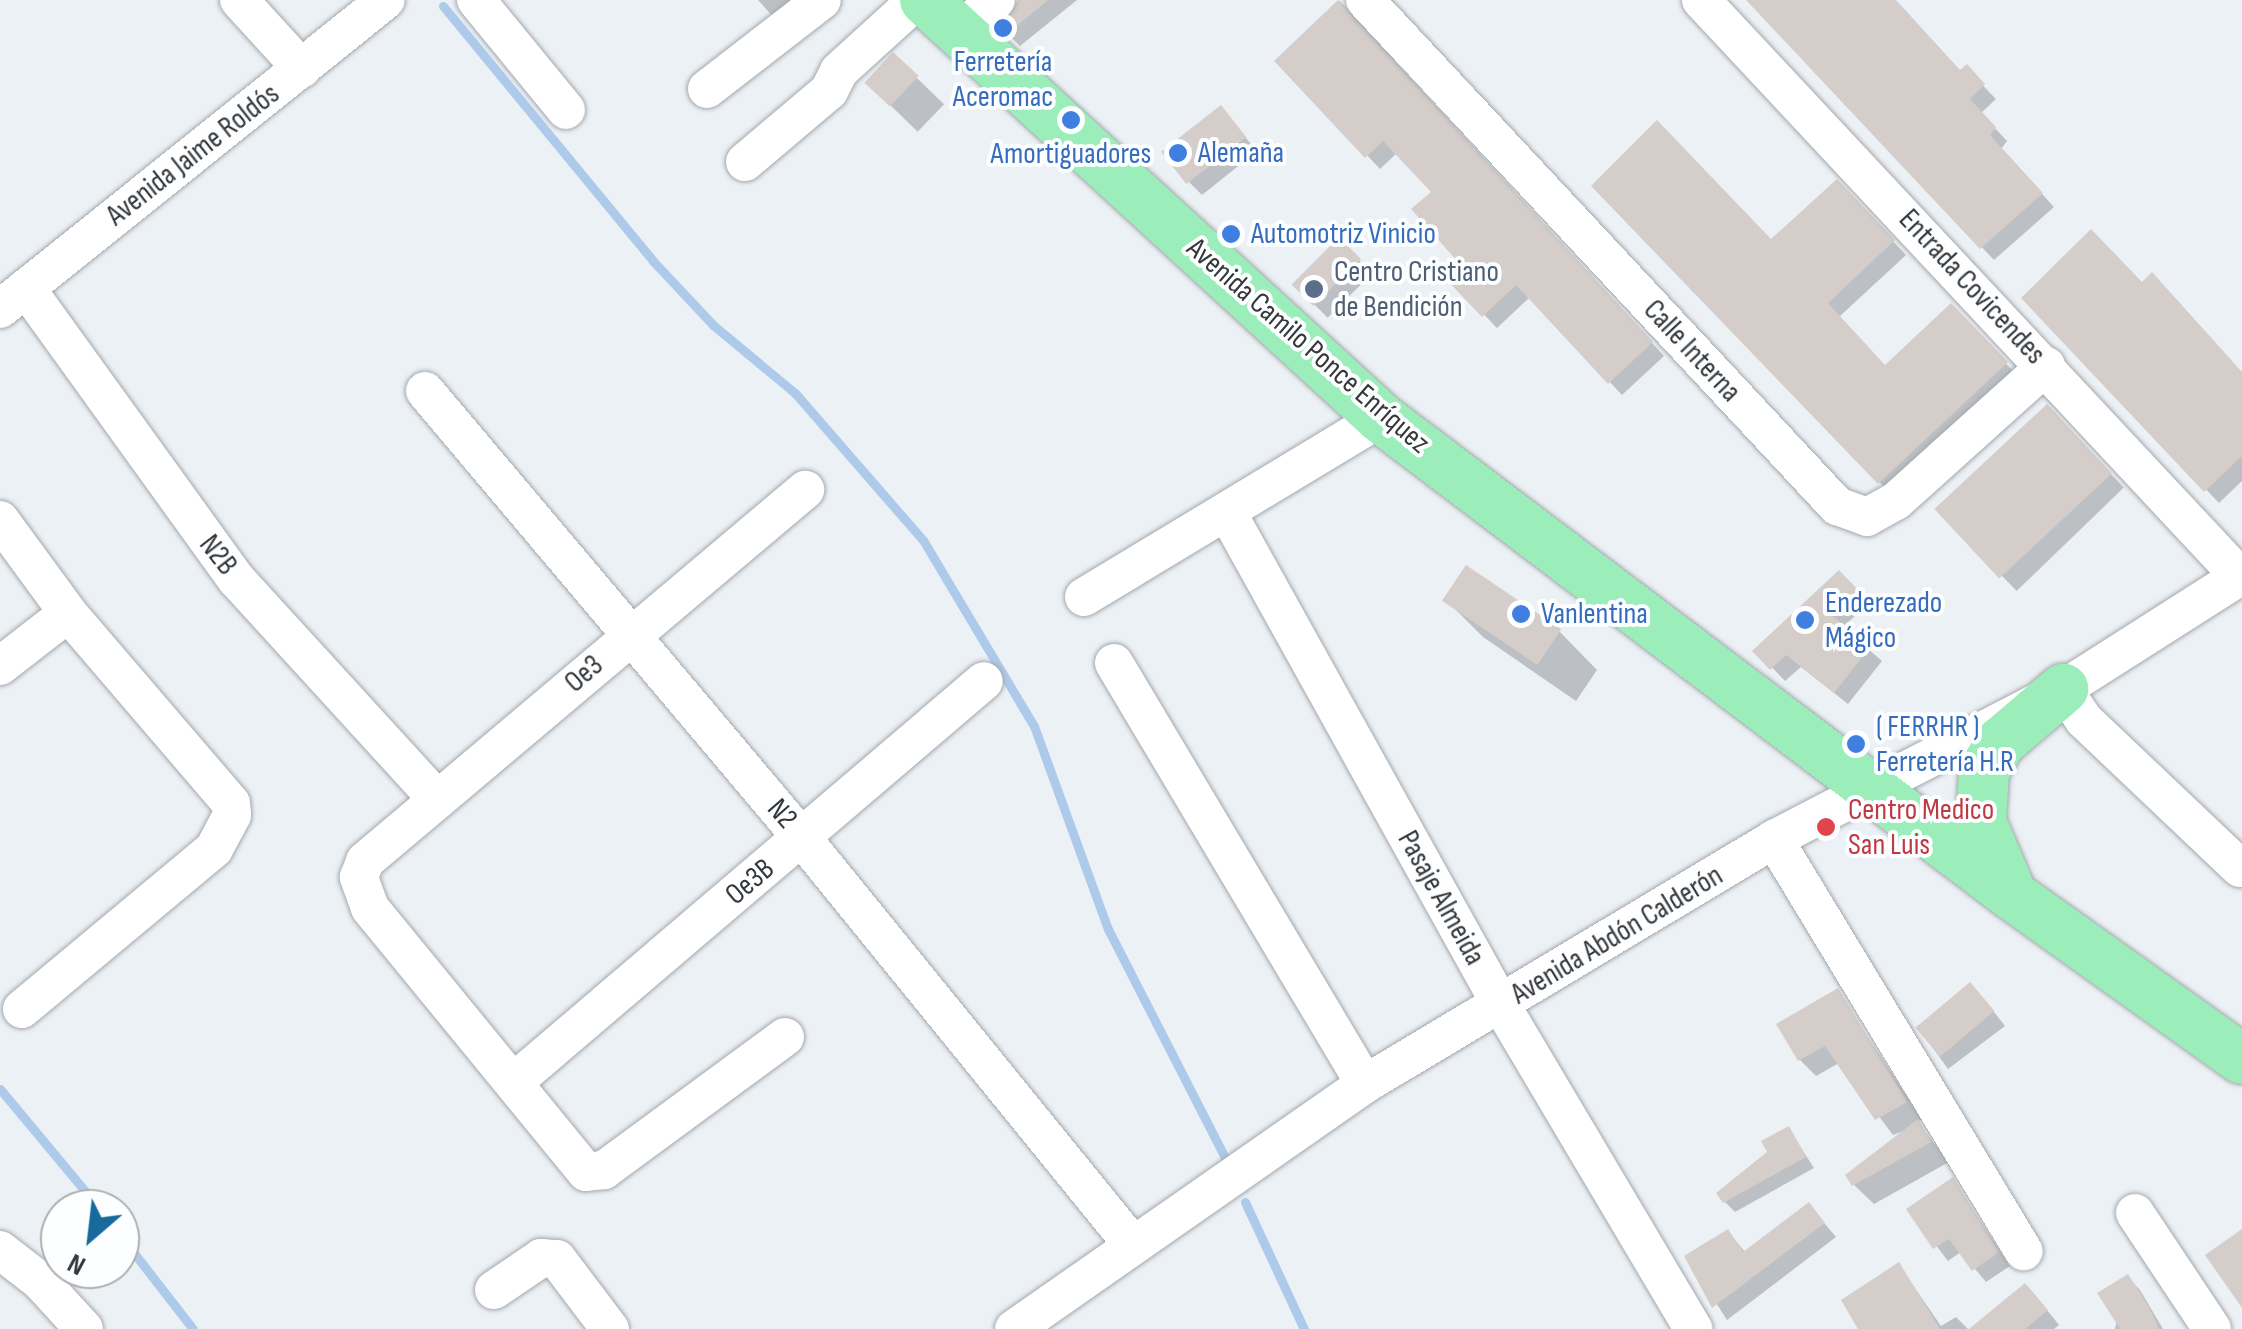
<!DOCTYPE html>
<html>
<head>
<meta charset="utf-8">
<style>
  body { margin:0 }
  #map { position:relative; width:2242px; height:1329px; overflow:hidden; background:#ecf1f6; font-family:"Sofia Sans Condensed",sans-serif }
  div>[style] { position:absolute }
  .shadow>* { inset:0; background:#0003; transform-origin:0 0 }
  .stream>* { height:9px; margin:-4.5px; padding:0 4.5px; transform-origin:4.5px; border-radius:4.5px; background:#adcaea }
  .building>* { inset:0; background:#d4cdca; transform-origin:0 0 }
  .roads { filter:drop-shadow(0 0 2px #a4a8ad) drop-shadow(0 0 2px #a4a8ad) }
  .minor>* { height:38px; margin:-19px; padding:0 19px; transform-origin:19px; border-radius:19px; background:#fff }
  .major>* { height:50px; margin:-25px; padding:0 25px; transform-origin:25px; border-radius:25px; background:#9beeb9 }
  .dots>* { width:28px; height:28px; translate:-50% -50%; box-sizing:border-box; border:5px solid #fdfeff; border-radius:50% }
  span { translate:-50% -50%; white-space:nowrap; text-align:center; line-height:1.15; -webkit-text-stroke:8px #fdfeff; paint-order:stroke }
  .shop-label { font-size:30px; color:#366cbe }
  .left { translate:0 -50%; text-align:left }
  .street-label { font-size:30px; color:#363739 }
  .service-label { font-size:30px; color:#4e5e75 }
  .health-label { font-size:30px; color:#be3a42 }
  .north { position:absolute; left:40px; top:1189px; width:100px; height:100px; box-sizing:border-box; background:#fdfeff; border:2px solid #adaeb0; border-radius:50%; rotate:208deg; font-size:28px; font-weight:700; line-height:40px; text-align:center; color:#363739 }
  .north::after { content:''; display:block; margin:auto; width:35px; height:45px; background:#176a9b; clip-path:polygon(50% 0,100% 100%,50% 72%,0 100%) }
</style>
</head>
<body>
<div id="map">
  <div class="shadow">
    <div style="clip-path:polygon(758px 0,810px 0,779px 23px)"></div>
    <div style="clip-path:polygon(1019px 0,1077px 0,1020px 46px,1001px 28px)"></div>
    <div style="clip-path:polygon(1747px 0,1892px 0,1961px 74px,1966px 68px,1996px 99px,1981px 113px,2007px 141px,2001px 149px,2054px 207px,1994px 260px)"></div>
    <div style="clip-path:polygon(1340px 1px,1664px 356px,1622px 395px,1530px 297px,1497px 328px,1447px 276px,1462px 262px,1434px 192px,1397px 153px,1380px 169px,1278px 61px)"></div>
    <div style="left:893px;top:55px;width:71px;height:38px;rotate:44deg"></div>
    <div style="clip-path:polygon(1221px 109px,1257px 151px,1202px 195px,1189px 182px)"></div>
    <div style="clip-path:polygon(1837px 182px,1906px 255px,1839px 317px,1886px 368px,1951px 307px,2019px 377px,1892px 495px,1595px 186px,1771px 242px)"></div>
    <div style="left:1339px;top:240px;width:47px;height:63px;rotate:45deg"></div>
    <div style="clip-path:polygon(2142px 285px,2242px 372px,2242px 481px,2219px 503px,2024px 298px)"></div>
    <div style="left:2046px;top:407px;width:112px;height:149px;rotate:46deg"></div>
    <div style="clip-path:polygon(1839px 573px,1868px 604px,1843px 627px,1882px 661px,1848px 704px,1801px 667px,1785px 681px,1756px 651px)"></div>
    <div style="clip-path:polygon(1445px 599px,1560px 632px,1597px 670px,1576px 701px,1483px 637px)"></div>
    <div style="clip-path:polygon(1837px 991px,1922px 1119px,1917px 1122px,1949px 1162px,1874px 1204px,1854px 1185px,1907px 1130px,1893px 1135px,1839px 1063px,1816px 1076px,1800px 1060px)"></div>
    <div style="clip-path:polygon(1983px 998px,2005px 1026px,1948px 1069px,1917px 1026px)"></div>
    <div style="clip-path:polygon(1789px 1129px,1814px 1168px,1735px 1212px,1725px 1202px)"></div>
    <div style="clip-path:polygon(1953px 1180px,2010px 1266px,1986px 1282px,1961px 1252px,1948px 1261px,1909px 1210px)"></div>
    <div style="clip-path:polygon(1809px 1205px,1836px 1237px,1727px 1320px,1687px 1257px,1728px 1232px,1746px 1253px)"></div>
    <div style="clip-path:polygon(1899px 1265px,1941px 1326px,1956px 1317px,1968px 1329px,1861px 1329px)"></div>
    <div style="clip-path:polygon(2127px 1277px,2140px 1290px,2163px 1329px,2115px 1329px)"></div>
    <div style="clip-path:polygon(2038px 1299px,2059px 1325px,2054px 1329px,1973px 1329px)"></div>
  </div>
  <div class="stream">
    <div style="left:443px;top:6px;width:330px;rotate:50.5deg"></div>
    <div style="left:653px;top:261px;width:88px;rotate:46.8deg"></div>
    <div style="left:713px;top:325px;width:107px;rotate:39.7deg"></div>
    <div style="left:795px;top:393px;width:195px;rotate:49deg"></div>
    <div style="left:923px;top:540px;width:217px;rotate:59.2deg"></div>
    <div style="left:1034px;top:726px;width:216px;rotate:70deg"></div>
    <div style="left:1108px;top:929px;width:257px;rotate:62.9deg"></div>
    <div style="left:0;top:1089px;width:156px;rotate:50.2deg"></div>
    <div style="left:1245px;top:1202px;width:140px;rotate:65.1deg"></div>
    <div style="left:120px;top:1235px;width:119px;rotate:52.2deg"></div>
  </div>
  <div class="building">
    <div style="clip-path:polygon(1018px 0,1048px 0,1006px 35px,998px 28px)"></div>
    <div style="clip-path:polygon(1338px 0,1653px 342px,1608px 384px,1516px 285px,1482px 317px,1443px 276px,1458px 262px,1411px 209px,1431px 192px,1383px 141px,1365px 158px,1274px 61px)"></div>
    <div style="clip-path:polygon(1746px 0,1896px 0,1960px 70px,1967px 64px,1985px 84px,1970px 99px,1996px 127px,1990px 135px,2043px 193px,1980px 249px)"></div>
    <div style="left:893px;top:52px;width:35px;height:42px;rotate:43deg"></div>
    <div style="left:1221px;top:105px;width:41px;height:76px;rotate:52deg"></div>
    <div style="clip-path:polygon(1657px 120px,1771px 239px,1837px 179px,1895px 240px,1828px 303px,1885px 365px,1951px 303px,2008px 362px,1878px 484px,1591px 186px)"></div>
    <div style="clip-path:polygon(2091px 229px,2142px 282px,2152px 272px,2242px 372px,2242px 456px,2204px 492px,2021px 298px)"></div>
    <div style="left:1339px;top:237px;width:31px;height:67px;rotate:45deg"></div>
    <div style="left:2047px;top:404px;width:95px;height:154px;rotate:47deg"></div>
    <div style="left:1466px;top:565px;width:115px;height:43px;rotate:34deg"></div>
    <div style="clip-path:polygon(1839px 570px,1857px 589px,1830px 614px,1871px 646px,1834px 693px,1786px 655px,1770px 670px,1752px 651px)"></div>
    <div style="left:1970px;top:982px;width:38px;height:71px;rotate:50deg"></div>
    <div style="clip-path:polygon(1838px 988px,1907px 1102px,1875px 1120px,1825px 1046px,1798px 1061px,1776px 1024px)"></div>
    <div style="clip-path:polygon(1918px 1119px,1931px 1142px,1852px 1186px,1845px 1175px)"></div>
    <div style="clip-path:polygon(1789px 1126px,1806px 1157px,1723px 1203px,1716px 1193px,1767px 1152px,1761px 1141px)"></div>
    <div style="clip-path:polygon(1953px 1177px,1999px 1252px,1972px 1271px,1949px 1239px,1933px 1249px,1906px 1209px)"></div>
    <div style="clip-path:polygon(1809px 1202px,1825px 1223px,1712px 1308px,1684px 1256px,1728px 1229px,1743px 1252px)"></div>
    <div style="clip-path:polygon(2242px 1229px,2242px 1308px,2205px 1255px)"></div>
    <div style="clip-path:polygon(1899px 1262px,1940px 1329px,1858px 1329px,1841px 1300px)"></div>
    <div style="clip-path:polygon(2128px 1274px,2149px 1307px,2159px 1329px,2120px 1329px,2097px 1293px)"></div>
    <div style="clip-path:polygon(2025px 1283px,2048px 1310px,2025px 1329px,1969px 1329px)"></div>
  </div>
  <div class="roads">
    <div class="minor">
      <div style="left:239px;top:0;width:93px;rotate:47.6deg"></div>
      <div style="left:476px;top:0;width:142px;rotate:50.7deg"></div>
      <div style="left:1365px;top:0;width:692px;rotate:46.99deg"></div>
      <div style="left:1837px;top:506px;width:32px;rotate:20deg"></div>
      <div style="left:1867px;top:517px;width:33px;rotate:-29deg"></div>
      <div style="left:1896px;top:501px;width:202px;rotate:-42deg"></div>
      <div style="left:1701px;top:0;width:790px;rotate:46.95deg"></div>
      <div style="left:959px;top:31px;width:48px;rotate:-40deg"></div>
      <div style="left:707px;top:89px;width:145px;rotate:-37.7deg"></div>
      <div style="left:745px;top:162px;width:110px;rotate:-40.2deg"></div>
      <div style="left:829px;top:91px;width:22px;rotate:-63deg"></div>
      <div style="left:839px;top:71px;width:105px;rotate:-42.3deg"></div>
      <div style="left:26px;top:288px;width:359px;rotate:54.2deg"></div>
      <div style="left:236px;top:579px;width:299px;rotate:47.6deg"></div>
      <div style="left:0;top:309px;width:494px;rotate:-38.7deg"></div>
      <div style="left:425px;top:391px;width:585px;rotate:49.86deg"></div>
      <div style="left:802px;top:838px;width:523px;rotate:50.9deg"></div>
      <div style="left:1228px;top:514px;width:562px;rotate:60.93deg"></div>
      <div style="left:1501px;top:1005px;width:377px;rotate:59.3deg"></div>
      <div style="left:0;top:520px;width:115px;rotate:53.8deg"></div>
      <div style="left:68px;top:613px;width:250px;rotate:49.4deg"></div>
      <div style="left:231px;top:803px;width:12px;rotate:85deg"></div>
      <div style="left:232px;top:815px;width:38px;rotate:118deg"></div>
      <div style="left:214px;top:849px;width:250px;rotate:140.2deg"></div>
      <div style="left:1084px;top:597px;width:347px;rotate:-31.1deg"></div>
      <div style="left:1114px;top:663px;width:490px;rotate:59.2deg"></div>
      <div style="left:0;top:666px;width:86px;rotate:-37.9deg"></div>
      <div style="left:2063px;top:689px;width:37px;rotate:56deg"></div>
      <div style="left:2084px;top:720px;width:215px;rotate:43.5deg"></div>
      <div style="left:1774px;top:839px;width:482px;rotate:58.8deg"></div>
      <div style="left:785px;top:1037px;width:225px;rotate:143.7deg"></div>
      <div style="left:604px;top:1170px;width:18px;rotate:174deg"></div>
      <div style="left:586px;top:1172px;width:341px;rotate:-129.3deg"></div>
      <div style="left:370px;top:908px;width:33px;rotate:-110deg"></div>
      <div style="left:359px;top:877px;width:17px;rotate:-69deg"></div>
      <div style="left:365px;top:861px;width:576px;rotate:-40.14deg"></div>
      <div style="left:515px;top:1081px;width:616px;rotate:-40.46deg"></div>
      <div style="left:2135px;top:1213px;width:139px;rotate:56.4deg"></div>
      <div style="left:0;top:1250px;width:51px;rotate:37.8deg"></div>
      <div style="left:40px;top:1281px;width:65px;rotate:47.5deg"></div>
      <div style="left:494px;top:1290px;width:57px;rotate:-34.2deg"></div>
      <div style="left:541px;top:1258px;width:16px;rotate:4deg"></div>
      <div style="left:557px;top:1259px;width:88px;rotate:52.9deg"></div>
      <div style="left:1014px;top:1329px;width:428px;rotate:-34.9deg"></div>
      <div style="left:1365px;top:1084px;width:477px;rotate:-30.9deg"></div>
      <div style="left:1774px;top:839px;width:326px;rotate:-27.4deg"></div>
      <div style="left:2063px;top:689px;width:212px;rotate:-32.5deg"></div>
    </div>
    <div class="major">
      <div style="left:925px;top:0;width:619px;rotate:42.51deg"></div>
      <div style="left:1381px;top:418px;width:791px;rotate:37.09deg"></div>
      <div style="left:2012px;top:895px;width:282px;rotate:35.5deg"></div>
      <div style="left:2010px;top:890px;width:74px;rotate:-113.1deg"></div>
      <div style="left:1981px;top:822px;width:51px;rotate:-86.6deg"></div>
      <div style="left:1984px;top:771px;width:34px;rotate:-60deg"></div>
      <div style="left:2001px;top:742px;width:82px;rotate:-40.5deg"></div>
    </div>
  </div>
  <div class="dots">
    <div style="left:1003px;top:28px;background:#3f7fe0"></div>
    <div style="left:1071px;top:120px;background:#3f7fe0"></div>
    <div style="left:1178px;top:153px;background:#3f7fe0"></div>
    <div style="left:1231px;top:234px;background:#3f7fe0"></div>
    <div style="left:1314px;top:289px;background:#5c6f8a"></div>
    <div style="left:1521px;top:614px;background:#3f7fe0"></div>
    <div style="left:1805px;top:620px;background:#3f7fe0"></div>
    <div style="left:1856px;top:744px;background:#3f7fe0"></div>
    <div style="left:1826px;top:827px;background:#e0444e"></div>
  </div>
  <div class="shop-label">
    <span style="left:1003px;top:79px">Ferretería<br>Aceromac</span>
    <span class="left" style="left:1198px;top:153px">Alemaña</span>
    <span style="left:1071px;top:154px">Amortiguadores</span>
    <span class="left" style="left:1251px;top:234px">Automotriz Vinicio</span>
    <span class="left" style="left:1825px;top:620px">Enderezado<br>Mágico</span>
    <span class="left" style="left:1541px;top:614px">Vanlentina</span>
    <span class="left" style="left:1876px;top:744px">( FERRHR )<br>Ferretería H.R</span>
  </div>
  <div class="street-label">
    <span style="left:193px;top:155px;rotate:-38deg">Avenida Jaime Roldós</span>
    <span style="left:1972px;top:287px;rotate:47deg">Entrada Covicendes</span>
    <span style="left:1308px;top:346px;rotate:41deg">Avenida Camilo Ponce Enríquez</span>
    <span style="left:1692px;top:351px;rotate:47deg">Calle Interna</span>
    <span style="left:218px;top:555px;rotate:52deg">N2B</span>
    <span style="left:584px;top:674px;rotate:-41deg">Oe3</span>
    <span style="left:782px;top:814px;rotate:49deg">N2</span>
    <span style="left:750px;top:882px;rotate:-40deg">Oe3B</span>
    <span style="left:1441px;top:898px;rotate:61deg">Pasaje Almeida</span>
    <span style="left:1617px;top:935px;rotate:-31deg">Avenida Abdón Calderón</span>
  </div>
  <div class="service-label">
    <span class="left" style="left:1334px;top:289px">Centro Cristiano<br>de Bendición</span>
  </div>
  <div class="health-label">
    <span class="left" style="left:1848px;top:827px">Centro Medico<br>San Luis</span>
  </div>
  <div class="north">N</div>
</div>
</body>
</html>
